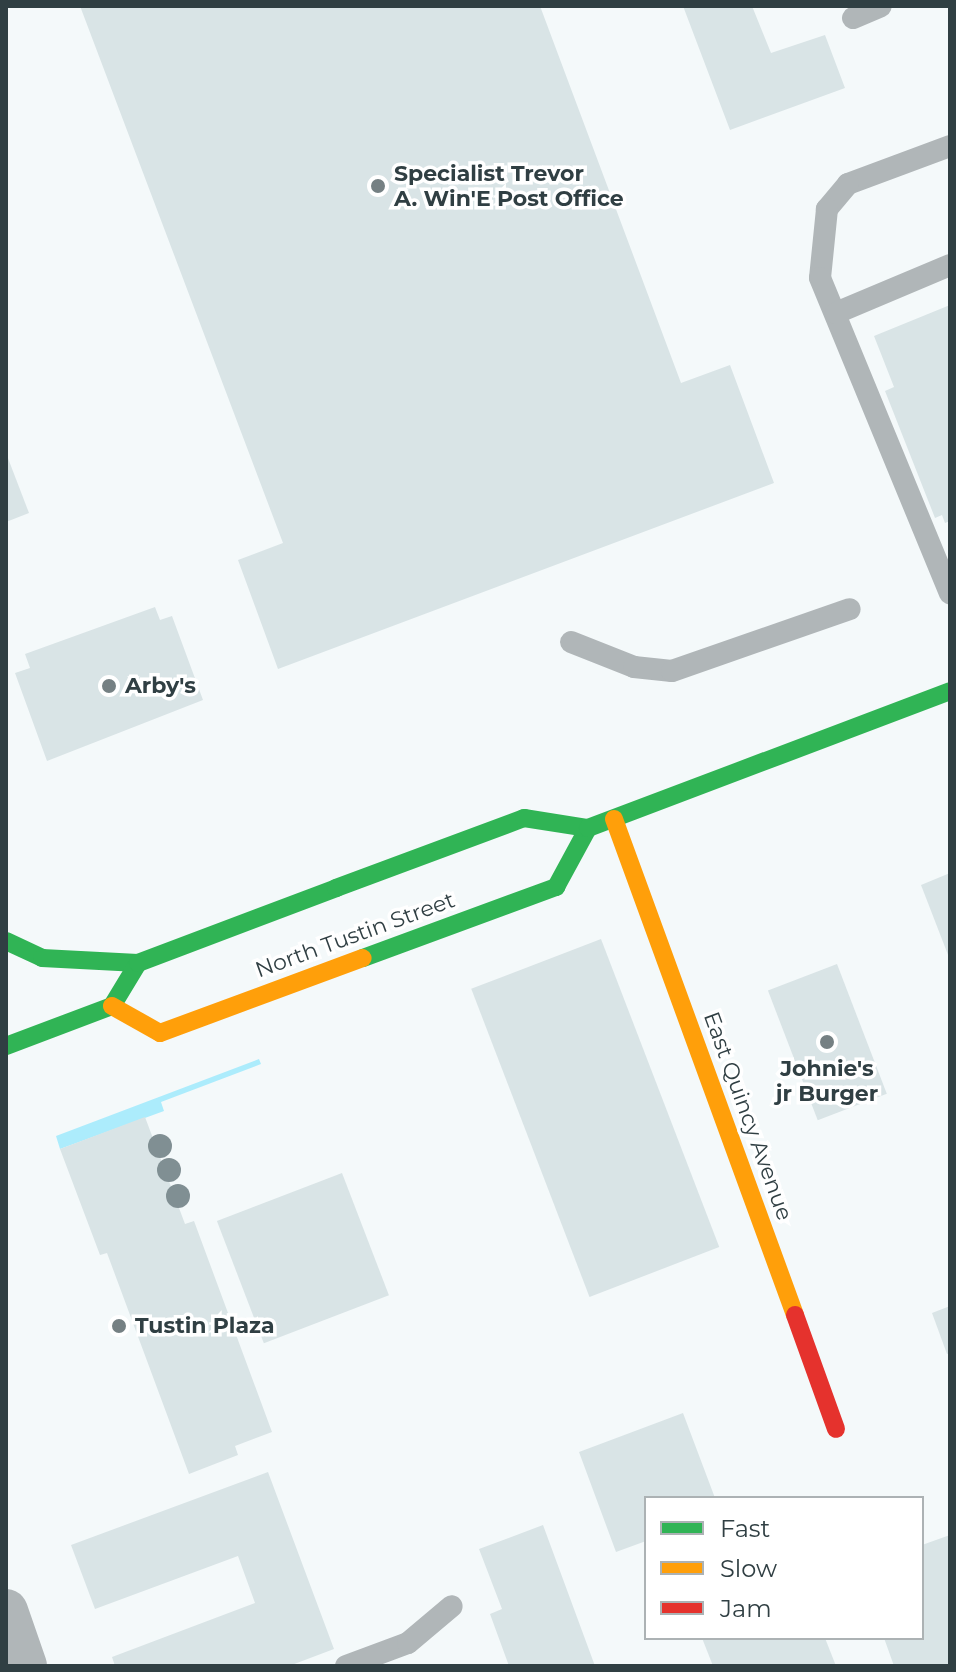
<!DOCTYPE html>
<html>
<head>
<meta charset="utf-8">
<style>
  body { margin:0 }
  #map { position:relative; width:956px; height:1672px; overflow:hidden; background:#f4f9fa; font-family:Montserrat,sans-serif }
  div>[style] { position:absolute }
  .green>* { inset:0; background:#acecfc }
  .building>* { inset:0; background:#d9e4e6; transform-origin:0 0 }
  .lane>* { height:22px; margin:-11px; padding:0 11px; transform-origin:11px; border-radius:11px; background:#b0b6b8 }
  .street>* { height:44px; margin:-22px; padding:0 22px; transform-origin:22px; border-radius:22px; background:#b0b6b8 }
  .fast>* { height:18px; margin:-9px; padding:0 9px; transform-origin:9px; border-radius:9px; background:#30b455 }
  .slow>* { height:18px; margin:-9px; padding:0 9px; transform-origin:9px; border-radius:9px; background:#ff9f0a }
  .jam>* { height:18px; margin:-9px; padding:0 9px; transform-origin:9px; border-radius:9px; background:#e5322d }
  .trees>* { width:24px; height:24px; margin:-12px; border-radius:50%; background:#808f93 }
  .dots>* { width:22px; height:22px; translate:-50% -50%; box-sizing:border-box; border:4px solid #fff; border-radius:50% }
  span { translate:-50% -50%; white-space:nowrap; text-align:center; line-height:1.15; -webkit-text-stroke:7px #fff; paint-order:stroke }
  .poi-label { font-size:22px; color:#303f43; font-weight:700 }
  .left { translate:0 -50%; text-align:left }
  .street-label { font-size:22px; color:#303f43 }
  .frame { position:absolute; inset:0; border:8px solid #303f43; pointer-events:none }
  .legend { position:absolute; left:644px; top:1496px; width:280px; height:144px; box-sizing:border-box; background:#fff; border:2px solid #acb2b4; margin:0; padding:10px 14px; list-style:none; font-size:24px; color:#303f43 }
  .legend li { display:flex; align-items:center; gap:16px; height:40px }
  .legend b { width:40px; border:2px solid #acb2b4 }
</style>
</head>
<body>
<div id="map">
  <div class="green">
    <div style="clip-path:polygon(259px 1059px,261px 1064px,161px 1102px,164px 1111px,60px 1149px,56px 1136px)"></div>
  </div>
  <div class="building">
    <div style="clip-path:polygon(80px 6px,540px 6px,681px 383px,730px 365px,774px 483px,278px 669px,238px 560px,283px 543px)"></div>
    <div style="clip-path:polygon(683px 6px,752px 6px,771px 53px,825px 35px,845px 88px,730px 130px)"></div>
    <div style="clip-path:polygon(950px 305px,950px 521px,945px 523px,942px 515px,935px 518px,885px 391px,894px 387px,874px 336px)"></div>
    <div style="clip-path:polygon(6px 453px,29px 513px,6px 522px)"></div>
    <div style="clip-path:polygon(155px 607px,160px 620px,172px 616px,203px 700px,47px 761px,15px 673px,30px 668px,25px 654px)"></div>
    <div style="clip-path:polygon(950px 873px,950px 960px,921px 885px)"></div>
    <div style="left:601px;top:939px;width:330px;height:139px;rotate:69deg"></div>
    <div style="left:837px;top:964px;width:139px;height:74px;rotate:69deg"></div>
    <div style="clip-path:polygon(145px 1117px,185px 1224px,194px 1221px,272px 1432px,235px 1446px,238px 1455px,189px 1474px,107px 1253px,100px 1255px,60px 1149px)"></div>
    <div style="left:342px;top:1173px;width:131px;height:134px;rotate:69deg"></div>
    <div style="clip-path:polygon(950px 1306px,950px 1353px,947px 1354px,932px 1313px)"></div>
    <div style="clip-path:polygon(683px 1413px,715px 1498px,646px 1498px,646px 1541px,616px 1552px,579px 1452px)"></div>
    <div style="clip-path:polygon(268px 1472px,334px 1649px,289px 1666px,115px 1666px,112px 1657px,255px 1603px,238px 1556px,95px 1609px,71px 1545px)"></div>
    <div style="clip-path:polygon(543px 1525px,595px 1666px,509px 1666px,490px 1614px,502px 1609px,479px 1549px)"></div>
    <div style="clip-path:polygon(950px 1535px,950px 1666px,894px 1666px,884px 1638px,922px 1638px,922px 1545px)"></div>
    <div style="clip-path:polygon(702px 1638px,825px 1638px,836px 1666px,713px 1666px)"></div>
  </div>
  <div class="lane">
    <div style="left:853px;top:18px;width:30px;rotate:-23deg"></div>
    <div style="left:950px;top:146px;width:109px;rotate:159.6deg"></div>
    <div style="left:848px;top:184px;width:33px;rotate:130deg"></div>
    <div style="left:827px;top:209px;width:69px;rotate:95.8deg"></div>
    <div style="left:820px;top:278px;width:341px;rotate:67.6deg"></div>
    <div style="left:836px;top:313px;width:124px;rotate:-22.8deg"></div>
    <div style="left:571px;top:642px;width:68px;rotate:21.6deg"></div>
    <div style="left:634px;top:667px;width:38px;rotate:6deg"></div>
    <div style="left:672px;top:671px;width:188px;rotate:-19.2deg"></div>
    <div style="left:346px;top:1666px;width:66px;rotate:-20.4deg"></div>
    <div style="left:408px;top:1643px;width:57px;rotate:-40.1deg"></div>
  </div>
  <div class="street">
    <div style="left:6px;top:1611px;width:58px;rotate:70.9deg"></div>
  </div>
  <div class="fast">
    <div style="left:6px;top:941px;width:40px;rotate:25deg"></div>
    <div style="left:42px;top:958px;width:96px;rotate:3deg"></div>
    <div style="left:363px;top:958px;width:206px;rotate:-20.2deg"></div>
    <div style="left:556px;top:887px;width:67px;rotate:-61.5deg"></div>
    <div style="left:6px;top:1046px;width:113px;rotate:-20.7deg"></div>
    <div style="left:112px;top:1006px;width:50px;rotate:-58.8deg"></div>
    <div style="left:138px;top:963px;width:212px;rotate:-20.7deg"></div>
    <div style="left:336px;top:888px;width:201px;rotate:-20.4deg"></div>
    <div style="left:524px;top:818px;width:65px;rotate:8.9deg"></div>
    <div style="left:588px;top:828px;width:387px;rotate:-20.7deg"></div>
  </div>
  <div class="slow">
    <div style="left:614px;top:819px;width:528px;rotate:69.95deg"></div>
    <div style="left:112px;top:1006px;width:55px;rotate:29.4deg"></div>
    <div style="left:160px;top:1033px;width:216px;rotate:-20.3deg"></div>
  </div>
  <div class="jam">
    <div style="left:795px;top:1315px;width:121px;rotate:70.2deg"></div>
  </div>
  <div class="trees">
    <div style="left:160px;top:1146px"></div>
    <div style="left:169px;top:1170px"></div>
    <div style="left:178px;top:1196px"></div>
  </div>
  <div class="dots">
    <div style="left:378px;top:186px;background:#758083"></div>
    <div style="left:109px;top:686px;background:#758083"></div>
    <div style="left:827px;top:1042px;background:#758083"></div>
    <div style="left:119px;top:1326px;background:#758083"></div>
  </div>
  <div class="poi-label">
    <span class="left" style="left:394px;top:186px">Specialist Trevor<br>A. Win'E Post Office</span>
    <span class="left" style="left:125px;top:686px">Arby's</span>
    <span style="left:827px;top:1081px">Johnie's<br>jr Burger</span>
    <span class="left" style="left:135px;top:1326px">Tustin Plaza</span>
  </div>
  <div class="street-label">
    <span style="left:355px;top:935px;rotate:-20deg">North Tustin Street</span>
    <span style="left:748px;top:1116px;rotate:70deg">East Quincy Avenue</span>
  </div>
  <div class="frame"></div>
  <ul class="legend">
  <li><b style="height:10px;background:#30b455"></b>Fast</li>
  <li><b style="height:10px;background:#ff9f0a"></b>Slow</li>
  <li><b style="height:10px;background:#e5322d"></b>Jam</li>
  </ul>
</div>
</body>
</html>
